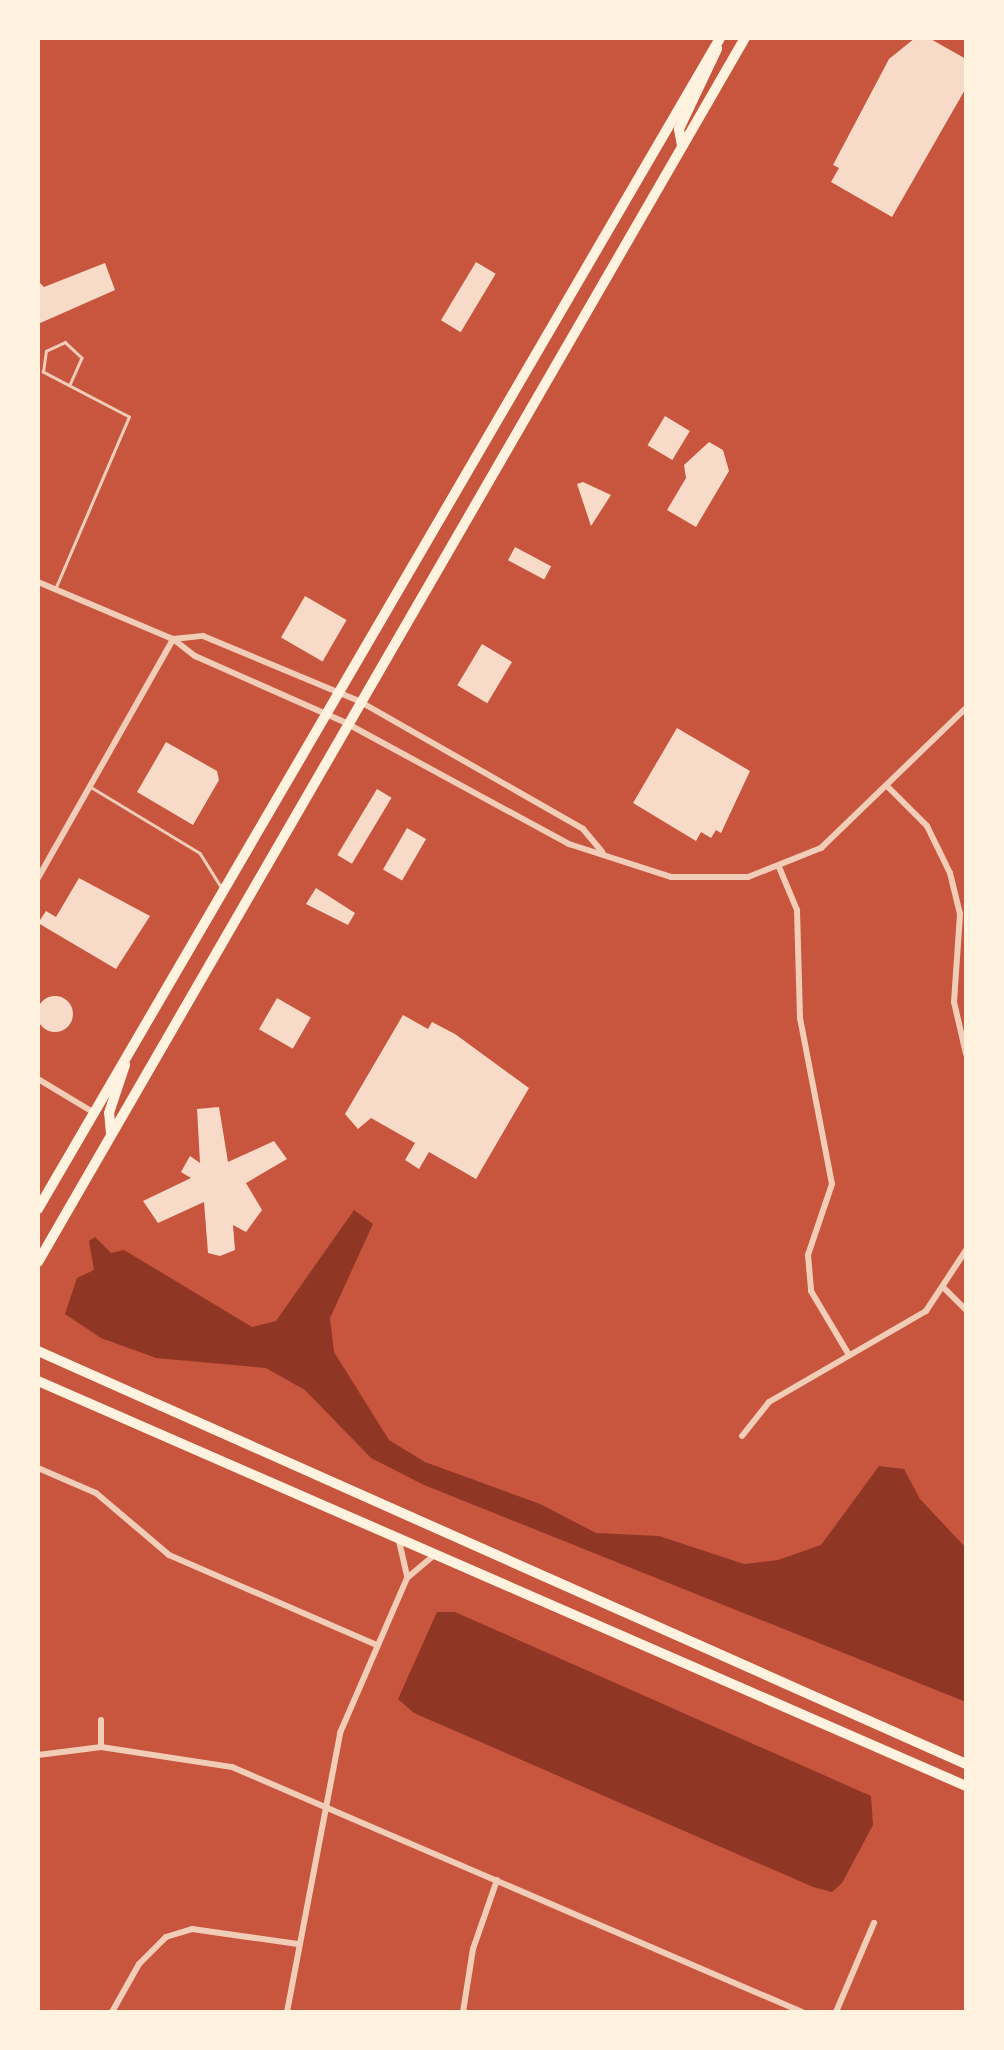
<!DOCTYPE html>
<html>
<head>
<meta charset="utf-8">
<style>
  body { margin:0 }
  #map { position:relative; width:1004px; height:2050px; overflow:hidden; background:#c8553d; font-family:Overpass,sans-serif }
  div>[style] { position:absolute }
  .water>* { inset:0; background:#8f3625 }
  .building>* { inset:0; background:#f7dbc8; transform-origin:0 0 }
  .round { border-radius:50% }
  .service>* { height:2.5px; margin:-1.25px; padding:0 1.25px; transform-origin:1.25px; border-radius:1.25px; background:#f1ccb7 }
  .minor>* { height:6px; margin:-3px; padding:0 3px; transform-origin:3px; border-radius:3px; background:#f1ccb7 }
  .primary>* { height:10px; margin:-5px; padding:0 5px; transform-origin:5px; border-radius:5px; background:#fff3e0 }
  span { translate:-50% -50%; white-space:nowrap; text-align:center; line-height:1.15; -webkit-text-stroke:9px #fff3e0; paint-order:stroke }
  .frame { position:absolute; inset:0; border:40px solid #fff3e0; pointer-events:none }
</style>
</head>
<body>
<div id="map">
  <div class="water">
    <div style="clip-path:polygon(354px 1210px,373px 1224px,330px 1318px,334px 1352px,389px 1440px,425px 1462px,540px 1504px,596px 1533px,659px 1536px,744px 1564px,778px 1560px,821px 1545px,879px 1466px,904px 1469px,920px 1499px,966px 1548px,966px 1702px,424px 1485px,371px 1458px,305px 1390px,266px 1368px,156px 1358px,101px 1338px,65px 1314px,77px 1278px,94px 1270px,89px 1241px,95px 1237px,111px 1253px,124px 1250px,252px 1327px,276px 1321px)"></div>
    <div style="clip-path:polygon(437px 1612px,455px 1612px,871px 1796px,873px 1825px,842px 1883px,832px 1892px,813px 1887px,414px 1713px,398px 1699px)"></div>
  </div>
  <div class="building">
    <div style="clip-path:polygon(915px 38px,929px 38px,966px 59px,966px 88px,892px 217px,831px 182px,839px 168px,833px 165px,889px 59px)"></div>
    <div style="left:476px;top:262px;width:23px;height:68px;rotate:31deg"></div>
    <div style="clip-path:polygon(105px 263px,115px 290px,38px 324px,38px 281px,44px 287px)"></div>
    <div style="left:665px;top:416px;width:29px;height:34px;rotate:31deg"></div>
    <div style="clip-path:polygon(709px 442px,723px 450px,729px 471px,696px 527px,667px 510px,686px 478px,684px 465px)"></div>
    <div style="clip-path:polygon(583px 482px,611px 495px,591px 526px,577px 484px)"></div>
    <div style="left:515px;top:547px;width:41px;height:15px;rotate:28deg"></div>
    <div style="left:305px;top:596px;width:48px;height:48px;rotate:30deg"></div>
    <div style="left:482px;top:644px;width:35px;height:48px;rotate:31deg"></div>
    <div style="clip-path:polygon(677px 728px,750px 771px,721px 833px,716px 830px,711px 838px,701px 832px,696px 841px,633px 803px)"></div>
    <div style="clip-path:polygon(166px 742px,217px 771px,219px 780px,193px 825px,137px 792px)"></div>
    <div style="left:377px;top:789px;width:17px;height:77px;rotate:31deg"></div>
    <div style="left:407px;top:828px;width:22px;height:48px;rotate:30deg"></div>
    <div style="clip-path:polygon(79px 878px,150px 916px,116px 969px,38px 923px,46px 911px,56px 917px)"></div>
    <div style="clip-path:polygon(316px 888px,355px 913px,348px 925px,306px 904px)"></div>
    <div class="round" style="left:37px;top:996px;width:36px;height:36px"></div>
    <div style="left:277px;top:998px;width:39px;height:36px;rotate:30deg"></div>
    <div style="clip-path:polygon(403px 1015px,428px 1029px,432px 1022px,455px 1034px,529px 1088px,476px 1179px,429px 1152px,419px 1169px,405px 1160px,415px 1143px,371px 1118px,358px 1129px,345px 1114px)"></div>
    <div style="clip-path:polygon(219px 1107px,228px 1162px,274px 1141px,287px 1159px,246px 1183px,262px 1210px,246px 1232px,233px 1225px,235px 1250px,220px 1256px,208px 1253px,204px 1202px,158px 1223px,143px 1201px,191px 1178px,181px 1172px,190px 1156px,200px 1163px,197px 1109px)"></div>
  </div>
  <div class="service">
    <div style="left:56px;top:587px;width:185px;rotate:-66.8deg"></div>
    <div style="left:129px;top:417px;width:97px;rotate:-152.4deg"></div>
    <div style="left:43px;top:372px;width:21px;rotate:-82deg"></div>
    <div style="left:46px;top:351px;width:21px;rotate:-25deg"></div>
    <div style="left:65px;top:342px;width:23px;rotate:43deg"></div>
    <div style="left:82px;top:358px;width:30px;rotate:114deg"></div>
    <div style="left:91px;top:787px;width:127px;rotate:31.2deg"></div>
    <div style="left:200px;top:853px;width:39px;rotate:58deg"></div>
  </div>
  <div class="minor">
    <div style="left:38px;top:582px;width:147px;rotate:22.9deg"></div>
    <div style="left:173px;top:639px;width:28px;rotate:38deg"></div>
    <div style="left:195px;top:656px;width:165px;rotate:23.9deg"></div>
    <div style="left:346px;top:723px;width:254px;rotate:28.5deg"></div>
    <div style="left:569px;top:844px;width:107px;rotate:17.9deg"></div>
    <div style="left:671px;top:877px;width:77px"></div>
    <div style="left:748px;top:877px;width:79px;rotate:-21.7deg"></div>
    <div style="left:821px;top:848px;width:202px;rotate:-44deg"></div>
    <div style="left:173px;top:639px;width:30px;rotate:-6deg"></div>
    <div style="left:203px;top:636px;width:169px;rotate:22.6deg"></div>
    <div style="left:359px;top:701px;width:258px;rotate:29.7deg"></div>
    <div style="left:583px;top:829px;width:30px;rotate:50deg"></div>
    <div style="left:888px;top:787px;width:55px;rotate:45deg"></div>
    <div style="left:927px;top:826px;width:52px;rotate:63.9deg"></div>
    <div style="left:950px;top:873px;width:42px;rotate:76.3deg"></div>
    <div style="left:960px;top:914px;width:88px;rotate:93.9deg"></div>
    <div style="left:954px;top:1002px;width:53px;rotate:77deg"></div>
    <div style="left:779px;top:867px;width:47px;rotate:67.3deg"></div>
    <div style="left:797px;top:910px;width:108px;rotate:88.4deg"></div>
    <div style="left:800px;top:1018px;width:169px;rotate:79.1deg"></div>
    <div style="left:832px;top:1184px;width:75px;rotate:108.7deg"></div>
    <div style="left:808px;top:1255px;width:36px;rotate:85deg"></div>
    <div style="left:811px;top:1291px;width:74px;rotate:59.3deg"></div>
    <div style="left:38px;top:878px;width:274px;rotate:-60.5deg"></div>
    <div style="left:38px;top:1079px;width:64px;rotate:31deg"></div>
    <div style="left:945px;top:1289px;width:30px;rotate:45deg"></div>
    <div style="left:742px;top:1436px;width:43px;rotate:-51.5deg"></div>
    <div style="left:769px;top:1402px;width:181px;rotate:-30.1deg"></div>
    <div style="left:926px;top:1311px;width:73px;rotate:-56.7deg"></div>
    <div style="left:38px;top:1468px;width:63px;rotate:23.3deg"></div>
    <div style="left:96px;top:1493px;width:96px;rotate:40.3deg"></div>
    <div style="left:169px;top:1555px;width:227px;rotate:23.4deg"></div>
    <div style="left:399px;top:1541px;width:36px;rotate:77deg"></div>
    <div style="left:101px;top:1720px;width:27px;rotate:90deg"></div>
    <div style="left:38px;top:1755px;width:64px;rotate:-7.2deg"></div>
    <div style="left:101px;top:1747px;width:133px;rotate:8.7deg"></div>
    <div style="left:232px;top:1767px;width:620px;rotate:23.26deg"></div>
    <div style="left:112px;top:2012px;width:55px;rotate:-60.6deg"></div>
    <div style="left:139px;top:1964px;width:38px;rotate:-45deg"></div>
    <div style="left:166px;top:1937px;width:27px;rotate:-17deg"></div>
    <div style="left:192px;top:1929px;width:107px;rotate:8.1deg"></div>
    <div style="left:287px;top:2012px;width:284px;rotate:-79.2deg"></div>
    <div style="left:340px;top:1733px;width:169px;rotate:-66.6deg"></div>
    <div style="left:407px;top:1578px;width:38px;rotate:-40deg"></div>
    <div style="left:463px;top:2012px;width:64px;rotate:-81deg"></div>
    <div style="left:473px;top:1949px;width:73px;rotate:-70.8deg"></div>
    <div style="left:836px;top:2012px;width:97px;rotate:-66.9deg"></div>
  </div>
  <div class="primary">
    <div style="left:682px;top:146px;width:17px;rotate:-100deg"></div>
    <div style="left:679px;top:129px;width:89px;rotate:-64.6deg"></div>
    <div style="left:111px;top:1134px;width:21px;rotate:-95deg"></div>
    <div style="left:109px;top:1113px;width:51px;rotate:-71.6deg"></div>
    <div style="left:38px;top:1209px;width:1355px;rotate:-59.78deg"></div>
    <div style="left:38px;top:1262px;width:1414px;rotate:-59.99deg"></div>
    <div style="left:38px;top:1351px;width:1016px;rotate:23.99deg"></div>
    <div style="left:38px;top:1381px;width:1013px;rotate:23.58deg"></div>
  </div>
  <div class="frame"></div>
</div>
</body>
</html>
